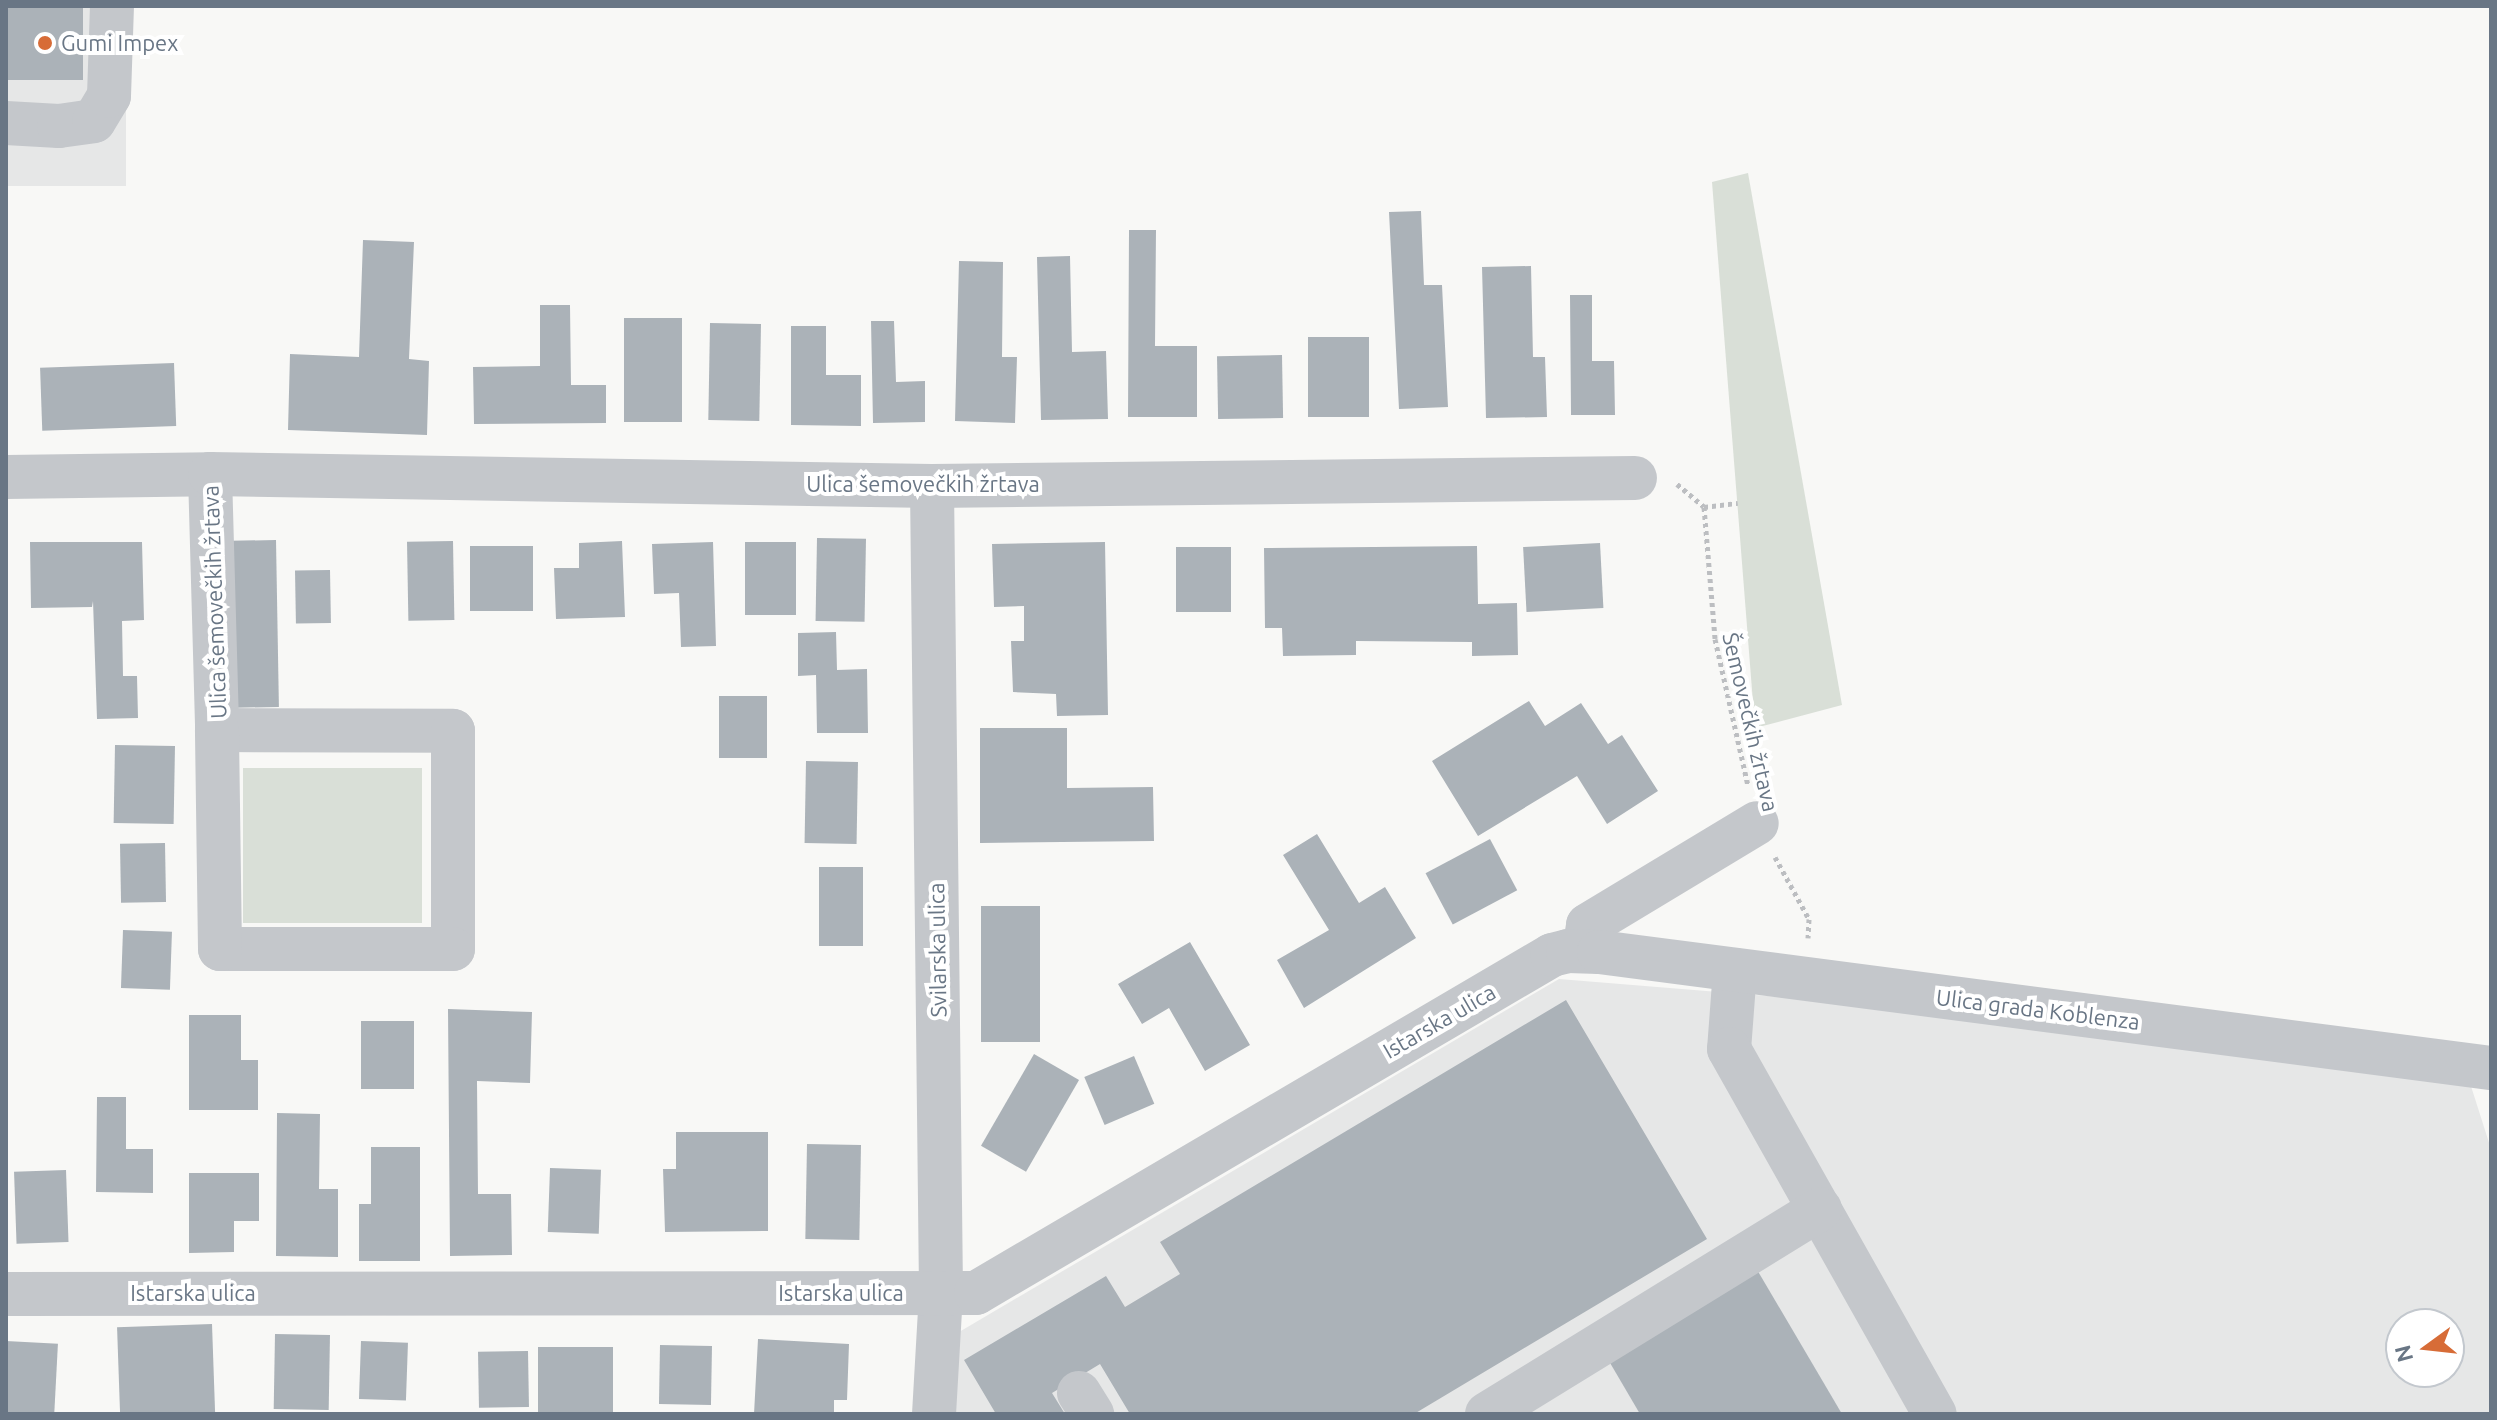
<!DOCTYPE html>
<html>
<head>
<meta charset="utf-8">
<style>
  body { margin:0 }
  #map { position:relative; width:2497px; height:1420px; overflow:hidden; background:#f8f8f6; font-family:Ubuntu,sans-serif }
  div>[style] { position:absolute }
  .built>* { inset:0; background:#e6e7e7; transform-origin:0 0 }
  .green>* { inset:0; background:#d9dfd7; transform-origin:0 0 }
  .building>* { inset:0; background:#abb2b8; transform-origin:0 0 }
  .path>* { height:5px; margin-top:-2.5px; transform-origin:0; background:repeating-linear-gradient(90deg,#bcbec1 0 4px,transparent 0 8px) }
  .minor>* { height:44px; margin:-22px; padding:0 22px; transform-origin:22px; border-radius:22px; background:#c4c7cb }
  .dots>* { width:22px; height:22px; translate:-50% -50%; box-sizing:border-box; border:4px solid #fff; border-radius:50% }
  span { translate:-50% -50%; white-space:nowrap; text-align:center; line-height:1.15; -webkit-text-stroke:8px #fff; paint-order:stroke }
  .poi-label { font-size:22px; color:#697685 }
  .left { translate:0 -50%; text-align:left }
  .street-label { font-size:22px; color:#697685 }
  .frame { position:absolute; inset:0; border:8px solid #697685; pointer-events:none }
  .north { position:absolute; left:2385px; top:1308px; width:80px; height:80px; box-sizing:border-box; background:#fff; border:2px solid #c3c8ce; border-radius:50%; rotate:255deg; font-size:22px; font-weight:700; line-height:32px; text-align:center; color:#697685 }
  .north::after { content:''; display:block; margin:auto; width:28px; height:36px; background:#d76c37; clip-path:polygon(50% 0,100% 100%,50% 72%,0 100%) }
</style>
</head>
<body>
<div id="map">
  <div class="built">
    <div style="left:6px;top:6px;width:120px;height:180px"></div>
    <div style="clip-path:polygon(evenodd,1559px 979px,1855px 1003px,2470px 1083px,2491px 1149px,2491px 1414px,951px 1414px,954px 1335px,1559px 979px,2401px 1324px,2449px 1324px,2449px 1372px,2401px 1372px,2401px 1324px)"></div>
  </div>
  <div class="green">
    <div style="clip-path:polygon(1748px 173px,1842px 705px,1755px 728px,1712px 182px)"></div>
    <div style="left:422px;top:768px;width:155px;height:179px;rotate:90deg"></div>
  </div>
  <div class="building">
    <div style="left:6px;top:6px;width:77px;height:74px"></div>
    <div style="clip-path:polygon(1421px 211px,1424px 285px,1442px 285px,1448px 407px,1399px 409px,1389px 212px)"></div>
    <div style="clip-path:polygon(1129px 230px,1156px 230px,1155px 346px,1197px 346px,1197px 417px,1128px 417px)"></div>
    <div style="clip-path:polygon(363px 240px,414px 242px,409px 359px,429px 361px,427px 435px,288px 430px,290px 354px,359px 357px)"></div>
    <div style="clip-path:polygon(1070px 256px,1072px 352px,1106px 351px,1108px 419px,1041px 420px,1037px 257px)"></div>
    <div style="clip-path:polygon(959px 261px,1003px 262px,1002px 357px,1017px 357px,1015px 423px,955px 421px)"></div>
    <div style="clip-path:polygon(1531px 266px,1533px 357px,1545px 357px,1547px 417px,1486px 418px,1482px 267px)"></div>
    <div style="clip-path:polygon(1570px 295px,1592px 295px,1592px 361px,1614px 361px,1615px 415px,1571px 415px)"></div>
    <div style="clip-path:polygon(540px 305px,570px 305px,571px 385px,606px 385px,606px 423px,474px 424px,473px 367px,540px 366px)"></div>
    <div style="left:624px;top:318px;width:58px;height:104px"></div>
    <div style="clip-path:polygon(871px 321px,894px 321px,896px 382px,925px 381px,925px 422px,873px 423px)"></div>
    <div style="left:710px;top:323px;width:51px;height:97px;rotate:1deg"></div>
    <div style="clip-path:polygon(791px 326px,826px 326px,826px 375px,861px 375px,861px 426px,791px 425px)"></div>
    <div style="left:1308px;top:337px;width:61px;height:80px"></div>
    <div style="left:1282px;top:355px;width:63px;height:65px;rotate:89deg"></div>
    <div style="left:174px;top:363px;width:63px;height:134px;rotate:88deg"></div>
    <div style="left:817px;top:538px;width:49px;height:83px;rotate:1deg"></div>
    <div style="left:276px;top:540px;width:167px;height:45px;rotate:89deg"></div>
    <div style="left:453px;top:541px;width:79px;height:46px;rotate:89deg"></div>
    <div style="clip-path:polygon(622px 541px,625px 617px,556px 619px,554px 568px,579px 568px,579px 543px)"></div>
    <div style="clip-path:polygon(30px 542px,142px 542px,144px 620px,122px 621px,123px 676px,137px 676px,138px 718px,97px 719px,93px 601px,92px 607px,31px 608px)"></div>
    <div style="clip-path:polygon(713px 542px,716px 646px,681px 647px,679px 593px,654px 594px,652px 544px)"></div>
    <div style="left:745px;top:542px;width:51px;height:73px"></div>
    <div style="clip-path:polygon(1105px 542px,1108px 715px,1057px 716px,1056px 694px,1013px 692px,1011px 641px,1024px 641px,1024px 606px,994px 607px,992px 544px)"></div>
    <div style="left:1600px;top:543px;width:65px;height:77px;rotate:87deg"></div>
    <div style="left:533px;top:546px;width:65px;height:63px;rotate:90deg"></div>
    <div style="clip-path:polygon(1477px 546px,1478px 604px,1517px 603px,1518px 655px,1472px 656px,1472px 642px,1356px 641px,1356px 655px,1283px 656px,1282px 628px,1265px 628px,1264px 548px)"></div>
    <div style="left:1176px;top:547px;width:55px;height:65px"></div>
    <div style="left:330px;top:570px;width:53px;height:35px;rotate:89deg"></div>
    <div style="clip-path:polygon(836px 632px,837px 670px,867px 669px,868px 733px,817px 733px,816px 675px,798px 676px,798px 633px)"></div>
    <div style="left:719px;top:696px;width:48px;height:62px"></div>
    <div style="clip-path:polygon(1529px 701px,1545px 726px,1581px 703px,1608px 744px,1622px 735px,1658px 791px,1607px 824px,1577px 776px,1478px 836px,1432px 761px)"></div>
    <div style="clip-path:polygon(980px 728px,1067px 728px,1067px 788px,1153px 787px,1154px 841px,980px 843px)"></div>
    <div style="left:115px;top:745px;width:60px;height:78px;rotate:1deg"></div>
    <div style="left:806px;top:761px;width:52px;height:82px;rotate:1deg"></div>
    <div style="clip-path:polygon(1317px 834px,1359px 903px,1385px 887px,1416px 938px,1304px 1008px,1277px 960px,1329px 930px,1283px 855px)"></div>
    <div style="left:1490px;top:839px;width:58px;height:73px;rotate:62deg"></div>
    <div style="left:165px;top:843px;width:59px;height:45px;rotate:89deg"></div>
    <div style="left:819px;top:867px;width:44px;height:79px"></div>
    <div style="left:981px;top:906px;width:59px;height:136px"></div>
    <div style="left:123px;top:930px;width:49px;height:58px;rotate:2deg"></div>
    <div style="clip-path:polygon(1190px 942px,1250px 1045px,1205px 1071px,1169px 1008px,1142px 1024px,1118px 984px)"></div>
    <div style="clip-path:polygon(1566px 1000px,1707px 1239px,1414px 1414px,1130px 1414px,1100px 1364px,1052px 1393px,1065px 1414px,996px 1414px,964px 1360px,1106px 1276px,1125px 1307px,1180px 1274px,1160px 1242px)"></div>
    <div style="clip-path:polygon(448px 1009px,532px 1012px,530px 1083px,477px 1081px,478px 1194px,511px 1194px,512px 1255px,450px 1256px)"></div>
    <div style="clip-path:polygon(189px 1015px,241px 1015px,241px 1060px,258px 1060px,258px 1110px,189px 1110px)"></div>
    <div style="left:361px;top:1021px;width:53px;height:68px"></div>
    <div style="left:1034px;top:1054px;width:52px;height:106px;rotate:30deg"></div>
    <div style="left:1134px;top:1056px;width:52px;height:54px;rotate:67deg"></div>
    <div style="clip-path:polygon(97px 1097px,126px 1097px,126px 1149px,153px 1149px,153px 1193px,96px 1192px)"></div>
    <div style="clip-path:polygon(277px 1113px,320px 1114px,319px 1189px,338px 1189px,338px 1257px,276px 1256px)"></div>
    <div style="clip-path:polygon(676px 1132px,768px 1132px,768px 1231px,665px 1232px,663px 1169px,676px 1169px)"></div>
    <div style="left:807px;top:1144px;width:54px;height:95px;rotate:1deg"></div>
    <div style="clip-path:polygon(371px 1147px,420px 1147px,420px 1261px,359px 1261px,359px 1204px,371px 1204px)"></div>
    <div style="left:550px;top:1168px;width:51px;height:64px;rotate:2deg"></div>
    <div style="left:66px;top:1170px;width:72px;height:52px;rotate:88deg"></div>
    <div style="clip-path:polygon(189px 1173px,259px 1173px,259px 1221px,234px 1221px,234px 1252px,189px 1253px)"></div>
    <div style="clip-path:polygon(1756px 1268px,1842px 1414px,1640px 1414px,1606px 1356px)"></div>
    <div style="left:212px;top:1324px;width:90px;height:95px;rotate:88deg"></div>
    <div style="left:275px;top:1334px;width:55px;height:75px;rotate:1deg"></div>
    <div style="clip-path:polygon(758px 1339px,849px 1344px,847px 1400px,834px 1400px,834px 1414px,754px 1414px)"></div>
    <div style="left:6px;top:1341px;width:52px;height:73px;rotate:3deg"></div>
    <div style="left:361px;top:1341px;width:47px;height:58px;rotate:2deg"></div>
    <div style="left:660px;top:1345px;width:52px;height:59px;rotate:1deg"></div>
    <div style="left:538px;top:1347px;width:75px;height:67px"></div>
    <div style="left:528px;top:1351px;width:56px;height:50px;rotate:89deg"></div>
  </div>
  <div class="path">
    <div style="left:1677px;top:484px;width:35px;rotate:40deg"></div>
    <div style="left:1704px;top:507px;width:132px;rotate:85.2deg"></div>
    <div style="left:1715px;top:639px;width:150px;rotate:77.3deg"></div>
    <div style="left:1704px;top:507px;width:34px;rotate:-7deg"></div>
    <div style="left:1775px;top:857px;width:71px;rotate:61.3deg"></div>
    <div style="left:1809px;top:919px;width:19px;rotate:93deg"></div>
  </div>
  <div class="minor">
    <div style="left:6px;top:123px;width:53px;rotate:3.2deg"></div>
    <div style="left:59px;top:126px;width:35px;rotate:-8deg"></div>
    <div style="left:94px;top:121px;width:29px;rotate:-59deg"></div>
    <div style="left:109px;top:96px;width:90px;rotate:-88.1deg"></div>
    <div style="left:210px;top:474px;width:256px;rotate:88.4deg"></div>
    <div style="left:217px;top:730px;width:236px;rotate:0.2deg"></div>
    <div style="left:453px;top:731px;width:218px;rotate:90deg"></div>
    <div style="left:453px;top:949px;width:233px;rotate:180deg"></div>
    <div style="left:220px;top:949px;width:219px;rotate:-90.8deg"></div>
    <div style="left:6px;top:477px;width:204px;rotate:-0.8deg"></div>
    <div style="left:210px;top:474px;width:722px;rotate:0.95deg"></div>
    <div style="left:932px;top:486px;width:703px;rotate:-0.65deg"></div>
    <div style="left:932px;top:486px;width:807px;rotate:89.36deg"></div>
    <div style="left:941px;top:1293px;width:121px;rotate:93.3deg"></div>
    <div style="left:1584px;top:951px;width:26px;rotate:-81deg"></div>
    <div style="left:1588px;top:925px;width:197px;rotate:-31.1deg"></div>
    <div style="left:1735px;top:970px;width:79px;rotate:94.3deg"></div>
    <div style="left:1729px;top:1049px;width:419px;rotate:60.6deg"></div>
    <div style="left:6px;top:1294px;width:970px;rotate:-0.06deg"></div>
    <div style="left:976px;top:1293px;width:668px;rotate:-30.4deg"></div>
    <div style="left:1552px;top:955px;width:16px;rotate:-14deg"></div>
    <div style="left:1568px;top:951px;width:31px;rotate:2deg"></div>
    <div style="left:1599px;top:952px;width:900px;rotate:7.41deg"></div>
    <div style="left:1079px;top:1393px;width:25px;rotate:58deg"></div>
    <div style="left:1487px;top:1414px;width:391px;rotate:-31.6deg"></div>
  </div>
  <div class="dots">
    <div style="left:45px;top:43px;background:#d76c37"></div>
  </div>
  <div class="poi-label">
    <span class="left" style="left:61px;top:43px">Gumi Impex</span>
  </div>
  <div class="street-label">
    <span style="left:923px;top:484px">Ulica šemovečkih žrtava</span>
    <span style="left:214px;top:602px;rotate:-92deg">Ulica šemovečkih žrtava</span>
    <span style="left:1751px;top:722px;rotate:77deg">Šemovečkih žrtava</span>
    <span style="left:937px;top:950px;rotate:-91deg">Svilarska ulica</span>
    <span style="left:2038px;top:1009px;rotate:7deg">Ulica grada Koblenza</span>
    <span style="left:1439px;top:1021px;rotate:-30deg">Istarska ulica</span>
    <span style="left:193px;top:1293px">Istarska ulica</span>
    <span style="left:841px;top:1293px">Istarska ulica</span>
  </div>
  <div class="frame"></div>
  <div class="north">N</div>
</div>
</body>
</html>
